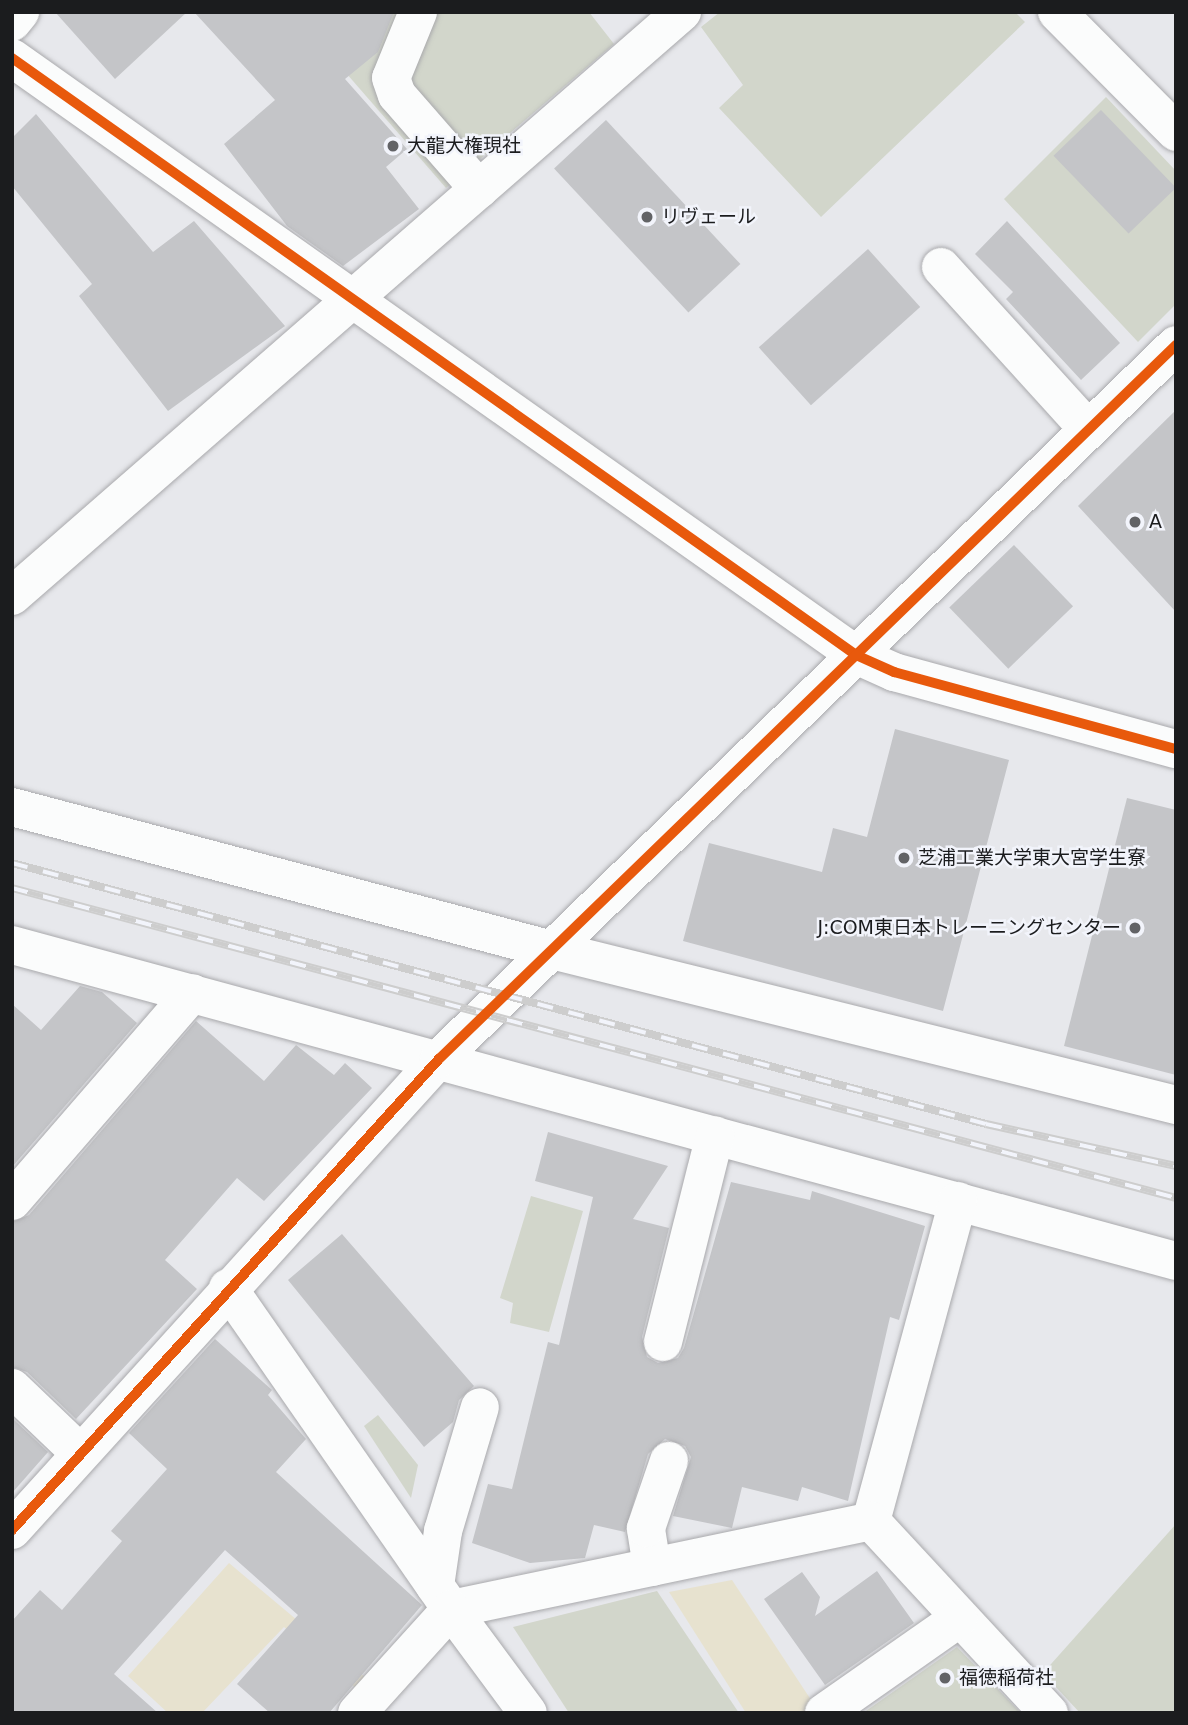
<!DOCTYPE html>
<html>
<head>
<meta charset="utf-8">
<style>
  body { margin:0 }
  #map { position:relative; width:1188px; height:1725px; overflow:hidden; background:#e7e8ec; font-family:"DejaVu Sans","Noto Sans JP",sans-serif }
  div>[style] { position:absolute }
  .green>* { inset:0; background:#d2d6cb }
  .sand>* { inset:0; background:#e7e2cf }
  .building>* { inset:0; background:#c4c5c8; transform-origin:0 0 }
  .roads { filter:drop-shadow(0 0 2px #a9a9ac) drop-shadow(0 0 2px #a9a9ac) }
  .minor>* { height:38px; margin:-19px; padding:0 19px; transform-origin:19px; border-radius:19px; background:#fbfcfc }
  .rail>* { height:8px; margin-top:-4px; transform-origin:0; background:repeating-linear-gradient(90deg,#f2f4fb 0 16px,#cdcdcd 0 32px); box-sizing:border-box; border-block:2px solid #cdcdcd }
  .cycleway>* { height:10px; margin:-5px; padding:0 5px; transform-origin:5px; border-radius:5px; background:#e8590c }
  .dots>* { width:19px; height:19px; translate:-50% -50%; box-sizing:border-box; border:4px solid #f2f4fb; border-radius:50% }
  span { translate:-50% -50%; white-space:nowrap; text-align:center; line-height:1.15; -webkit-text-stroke:5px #f2f4fb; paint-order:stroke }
  .poi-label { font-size:19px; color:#1b1c1e }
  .left { translate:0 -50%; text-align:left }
  .right { translate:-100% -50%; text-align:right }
  .frame { position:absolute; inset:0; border:14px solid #1b1c1e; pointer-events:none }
</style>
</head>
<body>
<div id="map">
  <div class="green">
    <div style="clip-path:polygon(293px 12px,589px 12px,614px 44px,446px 188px)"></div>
    <div style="clip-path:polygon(720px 12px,1015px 12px,1025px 22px,821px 217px,719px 108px,743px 85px,701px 27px)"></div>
    <div style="clip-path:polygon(1106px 97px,1176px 171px,1176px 304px,1138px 342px,1004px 199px)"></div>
    <div style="clip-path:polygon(531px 1196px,583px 1211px,549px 1332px,510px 1323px,513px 1303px,500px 1298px)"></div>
    <div style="clip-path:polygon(378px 1415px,418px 1465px,411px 1498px,364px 1426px)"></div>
    <div style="clip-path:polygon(1176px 1524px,1176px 1713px,1080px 1713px,1043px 1673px)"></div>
    <div style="clip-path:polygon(657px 1591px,739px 1713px,569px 1713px,513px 1627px)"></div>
    <div style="clip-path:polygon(957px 1647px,1021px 1713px,863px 1713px)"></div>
  </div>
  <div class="sand">
    <div style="clip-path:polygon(229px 1563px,365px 1677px,357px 1689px,284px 1627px,202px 1713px,168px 1713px,128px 1676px)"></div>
    <div style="clip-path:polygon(732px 1580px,817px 1709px,812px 1713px,746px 1713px,669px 1592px)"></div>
  </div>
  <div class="building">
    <div style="clip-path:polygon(55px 12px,187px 12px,115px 79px)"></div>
    <div style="clip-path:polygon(194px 12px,394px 12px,378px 52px,345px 79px,407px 149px,386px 167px,419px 209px,343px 266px,287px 226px,224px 144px,275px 100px)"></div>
    <div style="left:1101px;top:110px;width:108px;height:66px;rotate:46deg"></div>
    <div style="clip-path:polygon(36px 114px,153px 252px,194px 221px,285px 326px,168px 411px,79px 296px,92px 284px,12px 186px,12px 138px)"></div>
    <div style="left:606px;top:120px;width:197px;height:71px;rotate:47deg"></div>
    <div style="clip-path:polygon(1007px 221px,1120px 343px,1081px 380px,1006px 299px,1013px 292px,975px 254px)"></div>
    <div style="left:868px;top:249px;width:78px;height:147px;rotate:48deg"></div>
    <div style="clip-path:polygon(1176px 410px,1176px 612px,1078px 506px)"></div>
    <div style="left:1014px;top:545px;width:85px;height:90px;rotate:46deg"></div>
    <div style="clip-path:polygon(895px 729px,1009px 760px,943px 1011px,683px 941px,709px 843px,822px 872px,833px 828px,867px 837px)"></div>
    <div style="clip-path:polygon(1127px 798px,1176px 810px,1176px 1075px,1064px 1046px)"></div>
    <div style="clip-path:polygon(80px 986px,102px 992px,137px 1023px,12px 1167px,12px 1004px,41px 1030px)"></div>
    <div style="clip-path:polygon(196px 1021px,264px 1081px,296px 1045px,334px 1075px,345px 1063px,372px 1088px,264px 1201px,237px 1178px,165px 1260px,197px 1289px,76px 1419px,27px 1372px,12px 1367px,12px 1222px,29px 1215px)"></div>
    <div style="clip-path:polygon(548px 1132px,668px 1166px,633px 1219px,669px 1228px,642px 1337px,647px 1357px,658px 1363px,678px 1358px,684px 1348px,731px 1182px,810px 1200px,812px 1191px,925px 1226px,899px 1320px,890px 1317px,848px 1501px,802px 1487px,798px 1501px,742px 1487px,732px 1528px,673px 1516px,691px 1457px,685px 1446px,665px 1439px,648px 1454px,625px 1532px,594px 1525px,585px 1558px,530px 1563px,472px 1543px,488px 1484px,512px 1489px,548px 1342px,559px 1345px,593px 1197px,535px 1181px)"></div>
    <div style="clip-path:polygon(342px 1234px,474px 1386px,459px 1400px,453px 1422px,424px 1447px,288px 1280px)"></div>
    <div style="clip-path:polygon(215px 1339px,272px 1390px,268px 1395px,306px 1439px,276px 1472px,422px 1605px,329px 1713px,270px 1713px,237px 1684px,298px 1615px,225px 1550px,114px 1674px,158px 1713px,12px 1713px,12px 1621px,40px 1590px,62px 1610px,122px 1541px,111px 1531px,167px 1469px,129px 1433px)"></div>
    <div style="clip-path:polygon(12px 1418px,48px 1452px,12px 1493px)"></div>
    <div style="clip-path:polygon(877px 1571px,914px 1623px,825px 1685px,764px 1599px,802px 1572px,820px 1597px,815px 1616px)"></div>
  </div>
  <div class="roads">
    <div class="minor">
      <div style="left:418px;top:12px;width:71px;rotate:112.2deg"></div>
      <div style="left:391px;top:78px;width:18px;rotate:71deg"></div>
      <div style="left:397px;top:95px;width:125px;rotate:48.9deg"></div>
      <div style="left:1057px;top:12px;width:169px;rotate:45.2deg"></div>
      <div style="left:12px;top:22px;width:13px;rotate:-51deg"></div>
      <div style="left:12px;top:58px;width:1034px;rotate:35.27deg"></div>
      <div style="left:856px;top:655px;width:42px;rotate:24.1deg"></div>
      <div style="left:894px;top:672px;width:292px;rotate:15.3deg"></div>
      <div style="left:941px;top:267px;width:219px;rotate:47.8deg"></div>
      <div style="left:12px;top:596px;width:889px;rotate:-41.08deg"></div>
      <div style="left:12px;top:807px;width:559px;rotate:14.83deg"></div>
      <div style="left:552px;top:950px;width:643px;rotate:13.95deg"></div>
      <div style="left:12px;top:945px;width:1206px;rotate:15.19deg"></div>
      <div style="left:12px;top:1201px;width:275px;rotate:-49.1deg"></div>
      <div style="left:958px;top:1201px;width:332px;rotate:105.2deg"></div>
      <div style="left:871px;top:1521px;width:262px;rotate:47.2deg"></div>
      <div style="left:228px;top:1288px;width:391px;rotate:55.2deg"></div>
      <div style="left:451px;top:1609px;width:429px;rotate:-11.8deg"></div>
      <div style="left:663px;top:1342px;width:213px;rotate:-75.9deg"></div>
      <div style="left:12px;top:1388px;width:94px;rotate:43.7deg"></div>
      <div style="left:12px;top:1530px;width:636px;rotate:-47.81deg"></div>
      <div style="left:439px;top:1059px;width:1026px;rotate:-44.09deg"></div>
      <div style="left:652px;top:1567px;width:39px;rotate:-99deg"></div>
      <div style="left:646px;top:1528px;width:71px;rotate:-71.1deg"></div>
      <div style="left:435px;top:1586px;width:56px;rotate:-81.7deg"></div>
      <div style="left:443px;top:1531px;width:129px;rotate:-73.4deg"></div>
      <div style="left:357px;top:1713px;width:140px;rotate:-47.9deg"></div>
      <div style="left:451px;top:1609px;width:129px;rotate:53.5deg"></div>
      <div style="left:824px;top:1713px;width:164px;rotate:-35deg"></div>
    </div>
  </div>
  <div class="rail">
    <div style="left:12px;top:863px;width:1008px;rotate:15deg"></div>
    <div style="left:986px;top:1124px;width:195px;rotate:12.5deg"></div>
    <div style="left:12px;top:888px;width:1205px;rotate:14.91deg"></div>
  </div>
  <div class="cycleway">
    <div style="left:12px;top:58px;width:1034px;rotate:35.27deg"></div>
    <div style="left:856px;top:655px;width:42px;rotate:24.1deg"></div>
    <div style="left:894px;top:672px;width:292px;rotate:15.3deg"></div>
    <div style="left:12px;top:1530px;width:636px;rotate:-47.81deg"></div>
    <div style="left:439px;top:1059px;width:1026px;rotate:-44.09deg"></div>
  </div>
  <div class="dots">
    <div style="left:393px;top:146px;background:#626366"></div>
    <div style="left:647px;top:217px;background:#626366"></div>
    <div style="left:1135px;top:522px;background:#626366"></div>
    <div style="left:904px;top:858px;background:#626366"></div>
    <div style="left:1135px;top:928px;background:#626366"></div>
    <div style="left:945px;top:1678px;background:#626366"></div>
  </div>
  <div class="poi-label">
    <span class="left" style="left:407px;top:146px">大龍大権現社</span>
    <span class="left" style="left:661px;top:217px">リヴェール</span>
    <span class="left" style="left:1149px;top:522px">A</span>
    <span class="left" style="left:918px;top:858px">芝浦工業大学東大宮学生寮</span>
    <span class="right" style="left:1121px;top:928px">J:COM東日本トレーニングセンター</span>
    <span class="left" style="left:959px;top:1678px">福徳稲荷社</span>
  </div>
  <div class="frame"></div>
</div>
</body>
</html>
